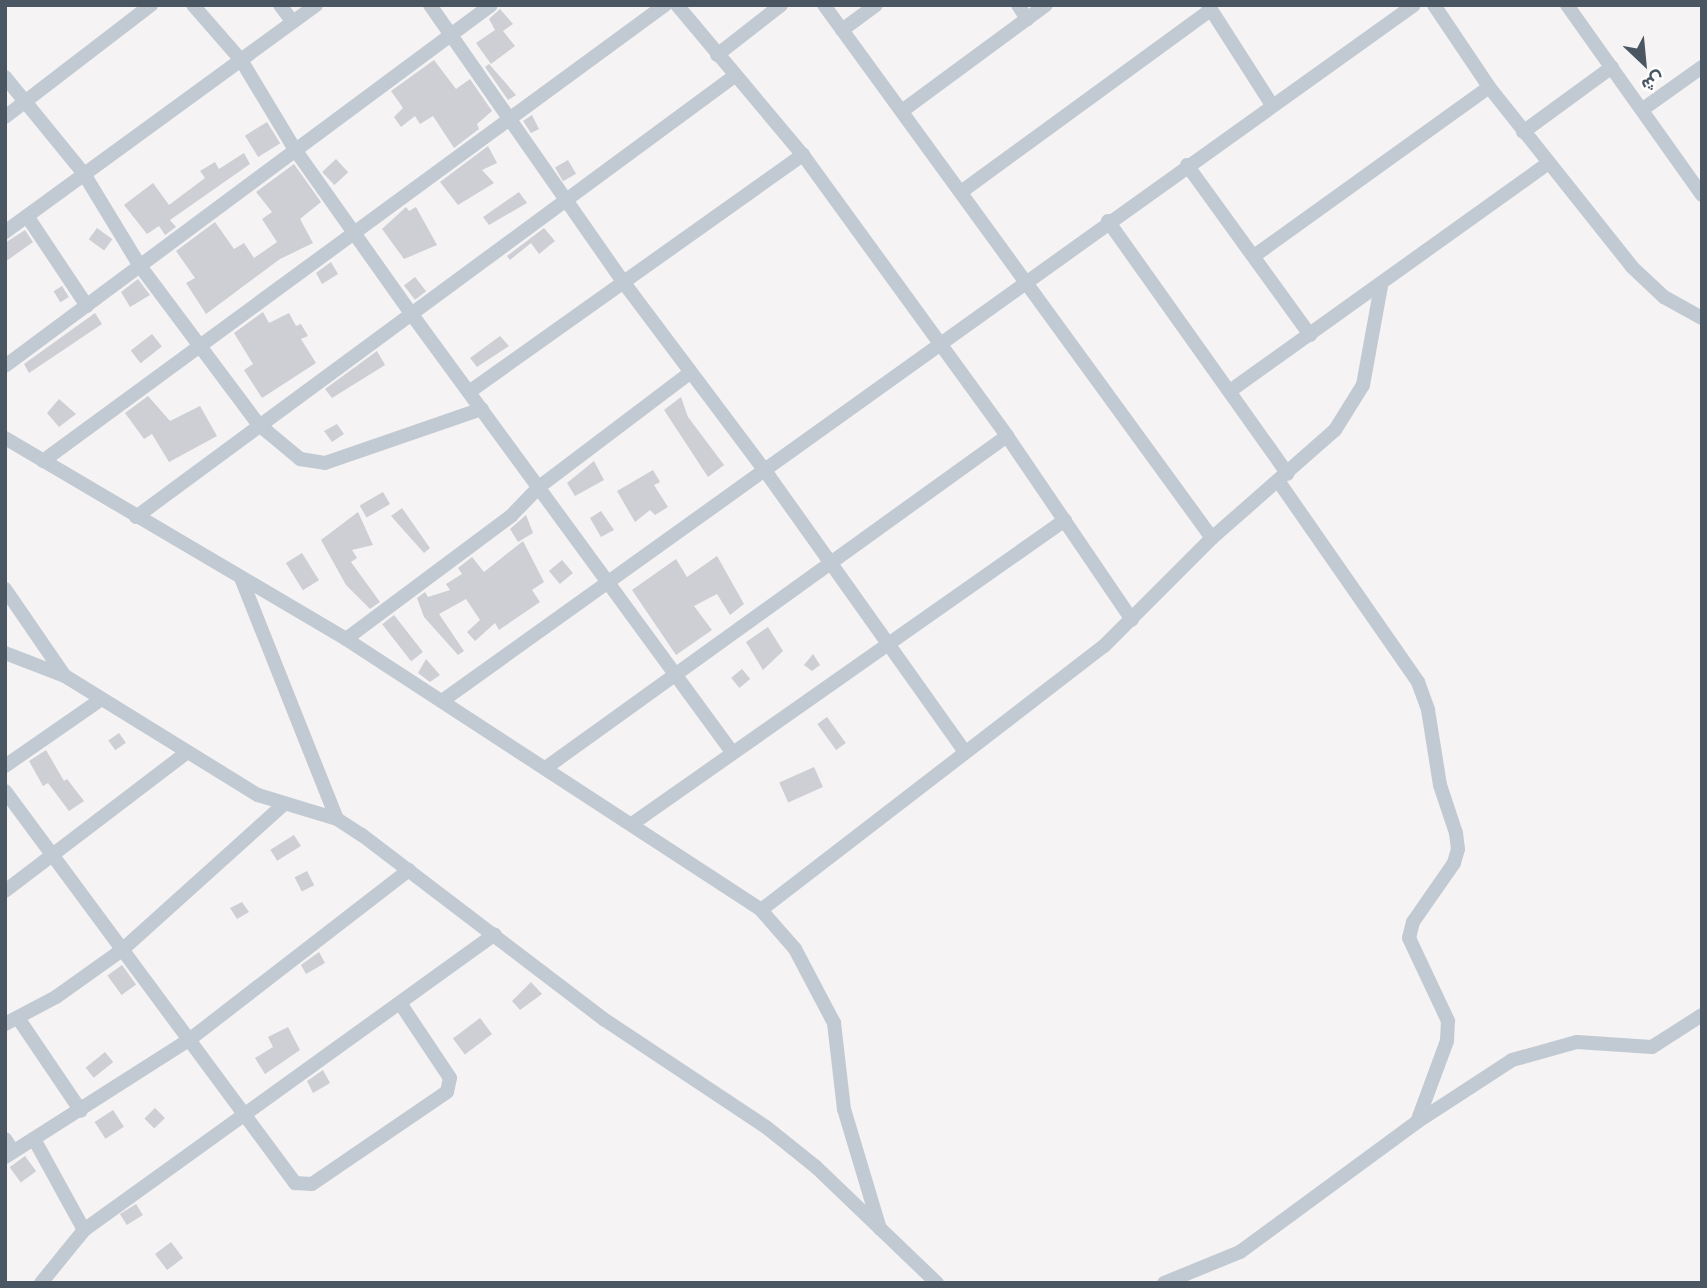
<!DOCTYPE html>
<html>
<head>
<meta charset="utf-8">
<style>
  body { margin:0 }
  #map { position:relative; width:1707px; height:1288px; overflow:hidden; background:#f5f3f3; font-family:Signika,Vazirmatn,sans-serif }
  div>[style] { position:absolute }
  .building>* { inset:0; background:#cdcfd5; transform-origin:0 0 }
  .minor>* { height:14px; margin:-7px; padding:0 7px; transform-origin:7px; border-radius:7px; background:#c1cad2 }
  span { translate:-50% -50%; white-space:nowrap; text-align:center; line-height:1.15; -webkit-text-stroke:7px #fff; paint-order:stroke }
  .frame { position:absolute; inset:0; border:7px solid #4a5661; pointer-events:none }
  .north { position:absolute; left:1609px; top:28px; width:70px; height:70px; -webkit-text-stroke:5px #fff; paint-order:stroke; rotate:154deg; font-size:19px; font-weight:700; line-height:28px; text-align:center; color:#4a5661 }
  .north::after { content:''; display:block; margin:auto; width:24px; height:32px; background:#4a5661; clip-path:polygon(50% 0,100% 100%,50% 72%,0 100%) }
</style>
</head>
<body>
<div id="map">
  <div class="building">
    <div style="clip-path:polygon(500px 9px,513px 24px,503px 31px,515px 46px,491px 64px,476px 43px,495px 30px,489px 19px)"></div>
    <div style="clip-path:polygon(434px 60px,456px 89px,470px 79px,492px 111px,477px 124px,479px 129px,454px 148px,433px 116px,420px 124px,415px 116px,401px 127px,394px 117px,403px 108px,391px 91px)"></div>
    <div style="clip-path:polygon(489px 64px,516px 95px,508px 100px,485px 67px)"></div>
    <div style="clip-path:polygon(532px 115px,539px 129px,531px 133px,523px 121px)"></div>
    <div style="left:267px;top:122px;width:25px;height:26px;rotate:58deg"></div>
    <div style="clip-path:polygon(488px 146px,497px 163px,482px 170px,494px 183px,458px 205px,440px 182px)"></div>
    <div style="clip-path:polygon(244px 153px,250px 164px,170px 220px,176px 227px,165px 235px,159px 226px,147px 234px,124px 205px,153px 183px,169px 205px,205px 178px,200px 171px,215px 162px,219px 169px)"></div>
    <div style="left:336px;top:159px;width:18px;height:19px;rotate:47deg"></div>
    <div style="left:568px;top:160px;width:16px;height:15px;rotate:60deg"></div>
    <div style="clip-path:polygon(294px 164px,321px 202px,300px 219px,313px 243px,280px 259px,206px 314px,186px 283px,195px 278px,176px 251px,215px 222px,234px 249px,244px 243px,254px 258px,277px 242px,262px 219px,272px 212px,256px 192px)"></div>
    <div style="clip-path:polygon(519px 192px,527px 203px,489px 225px,483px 217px)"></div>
    <div style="clip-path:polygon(406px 207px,409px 211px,416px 207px,437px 245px,404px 259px,382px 229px)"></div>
    <div style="left:97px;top:228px;width:19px;height:14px;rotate:36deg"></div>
    <div style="clip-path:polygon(544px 228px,555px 241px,539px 254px,531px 243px,510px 260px,507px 256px)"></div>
    <div style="clip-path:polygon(25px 230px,33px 242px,5px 262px,5px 243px)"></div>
    <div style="clip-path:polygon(331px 262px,338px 274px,322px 284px,316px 273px)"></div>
    <div style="left:415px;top:277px;width:18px;height:14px;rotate:52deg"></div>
    <div style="clip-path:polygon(138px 279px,150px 295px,130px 307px,121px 292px)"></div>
    <div style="left:62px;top:286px;width:13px;height:10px;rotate:58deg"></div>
    <div style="clip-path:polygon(263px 312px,269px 323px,289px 313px,296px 326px,301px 324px,308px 336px,301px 339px,316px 363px,262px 398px,244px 370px,253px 364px,234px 333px)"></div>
    <div style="clip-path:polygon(95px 313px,102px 324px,29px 373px,24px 364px)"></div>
    <div style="left:152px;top:334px;width:16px;height:27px;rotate:52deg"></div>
    <div style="clip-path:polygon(500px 336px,509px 346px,477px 367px,470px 358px)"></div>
    <div style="clip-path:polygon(377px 351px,385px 365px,332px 398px,325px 389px)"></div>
    <div style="clip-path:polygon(148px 396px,170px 421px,200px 406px,217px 436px,169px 462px,152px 434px,144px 439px,125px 413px)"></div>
    <div style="clip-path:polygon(681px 397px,688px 417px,724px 465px,708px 477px,664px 410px)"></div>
    <div style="clip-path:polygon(59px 399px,76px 414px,59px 427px,47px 413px)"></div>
    <div style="clip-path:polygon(337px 424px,344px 434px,332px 442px,324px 431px)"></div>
    <div style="clip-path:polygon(594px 461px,604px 480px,575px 496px,567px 483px)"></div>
    <div style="clip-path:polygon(653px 470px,660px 482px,654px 485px,668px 507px,655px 515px,650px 510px,635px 522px,617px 491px)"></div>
    <div style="left:383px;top:492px;width:14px;height:27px;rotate:60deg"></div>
    <div style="clip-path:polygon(402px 508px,430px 548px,424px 553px,391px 516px)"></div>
    <div style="clip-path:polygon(601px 511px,614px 530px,601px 537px,590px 518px)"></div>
    <div style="clip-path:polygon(358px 512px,373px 545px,352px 550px,357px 558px,351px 562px,380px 602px,370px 609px,346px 585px,321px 540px)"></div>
    <div style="clip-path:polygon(526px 515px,533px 533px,518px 542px,510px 529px)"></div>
    <div style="clip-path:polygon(523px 541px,544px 582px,532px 590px,540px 602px,499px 630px,495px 623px,475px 641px,467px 632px,480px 620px,466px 599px,439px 614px,464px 651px,458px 655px,424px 617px,417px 598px,425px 592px,428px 597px,450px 590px,446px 584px,462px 574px,458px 568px,472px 557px,484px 572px)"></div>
    <div style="left:302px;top:553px;width:32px;height:19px;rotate:58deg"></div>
    <div style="clip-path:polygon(717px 556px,744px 604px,730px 615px,717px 594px,694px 606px,712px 630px,676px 655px,632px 590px,676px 559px,687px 577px)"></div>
    <div style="left:562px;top:560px;width:17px;height:17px;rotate:50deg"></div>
    <div style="left:394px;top:615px;width:47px;height:15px;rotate:52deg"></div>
    <div style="clip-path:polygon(768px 627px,783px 651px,763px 670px,746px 642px)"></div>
    <div style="clip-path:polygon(813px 654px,820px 665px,812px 671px,804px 665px)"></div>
    <div style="clip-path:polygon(426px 659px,440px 675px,430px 682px,418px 673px)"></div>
    <div style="left:742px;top:669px;width:13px;height:14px;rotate:51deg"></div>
    <div style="left:827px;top:717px;width:32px;height:12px;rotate:54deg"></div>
    <div style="left:119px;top:733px;width:12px;height:13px;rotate:55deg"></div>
    <div style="clip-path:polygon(46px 750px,64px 781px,67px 779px,84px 801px,69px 811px,48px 783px,43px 786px,29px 761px)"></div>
    <div style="left:814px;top:767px;width:22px;height:38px;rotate:66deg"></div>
    <div style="left:294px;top:835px;width:13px;height:28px;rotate:58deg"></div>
    <div style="left:307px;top:871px;width:16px;height:14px;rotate:63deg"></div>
    <div style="clip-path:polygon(242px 902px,249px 912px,237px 919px,230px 908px)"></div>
    <div style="clip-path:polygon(319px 952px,325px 963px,306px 974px,301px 965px)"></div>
    <div style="left:122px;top:965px;width:24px;height:18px;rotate:54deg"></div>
    <div style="clip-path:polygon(531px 982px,542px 994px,520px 1010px,512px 1001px)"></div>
    <div style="left:480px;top:1018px;width:20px;height:34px;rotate:53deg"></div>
    <div style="clip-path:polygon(288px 1027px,300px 1050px,265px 1074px,255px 1058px,273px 1047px,268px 1037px)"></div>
    <div style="left:105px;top:1052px;width:13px;height:25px;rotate:51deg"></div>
    <div style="clip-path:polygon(323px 1070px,330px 1083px,313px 1093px,307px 1081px)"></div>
    <div style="left:155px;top:1108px;width:14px;height:15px;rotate:45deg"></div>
    <div style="left:113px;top:1110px;width:20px;height:22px;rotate:57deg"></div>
    <div style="left:25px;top:1156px;width:19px;height:19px;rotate:54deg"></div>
    <div style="left:136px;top:1204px;width:13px;height:19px;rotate:58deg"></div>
    <div style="left:171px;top:1242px;width:20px;height:20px;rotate:53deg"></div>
  </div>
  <div class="minor">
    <div style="left:193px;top:5px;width:73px;rotate:48.9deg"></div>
    <div style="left:241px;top:60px;width:106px;rotate:58.9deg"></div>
    <div style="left:296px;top:151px;width:197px;rotate:54.7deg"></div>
    <div style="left:410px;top:312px;width:545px;rotate:53.8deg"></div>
    <div style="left:280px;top:5px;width:21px;rotate:53deg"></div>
    <div style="left:430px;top:5px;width:339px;rotate:55.1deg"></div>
    <div style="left:624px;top:283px;width:236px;rotate:53.1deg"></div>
    <div style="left:766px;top:472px;width:342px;rotate:54.6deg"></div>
    <div style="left:677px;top:5px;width:196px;rotate:50deg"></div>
    <div style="left:803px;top:155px;width:347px;rotate:54deg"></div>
    <div style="left:1007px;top:436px;width:222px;rotate:55.8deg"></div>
    <div style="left:824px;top:5px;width:659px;rotate:53.95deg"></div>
    <div style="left:1018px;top:5px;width:17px;rotate:57deg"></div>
    <div style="left:1208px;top:5px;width:119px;rotate:57.4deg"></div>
    <div style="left:1434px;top:5px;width:99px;rotate:56.1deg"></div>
    <div style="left:1489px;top:87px;width:230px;rotate:51.5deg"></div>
    <div style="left:1632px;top:267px;width:44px;rotate:43.2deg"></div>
    <div style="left:1664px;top:297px;width:43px;rotate:28.9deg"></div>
    <div style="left:1567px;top:5px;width:233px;rotate:54.6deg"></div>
    <div style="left:842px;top:30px;width:42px;rotate:-36.3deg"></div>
    <div style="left:717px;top:55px;width:81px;rotate:-38deg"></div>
    <div style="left:5px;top:77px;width:125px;rotate:50.8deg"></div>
    <div style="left:84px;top:174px;width:108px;rotate:58.7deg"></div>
    <div style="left:140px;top:266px;width:197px;rotate:53.2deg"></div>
    <div style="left:258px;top:424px;width:55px;rotate:39.8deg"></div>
    <div style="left:300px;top:459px;width:25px;rotate:9deg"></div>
    <div style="left:325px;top:463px;width:166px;rotate:-19deg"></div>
    <div style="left:1643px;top:109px;width:72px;rotate:-35.4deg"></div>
    <div style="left:902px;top:111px;width:179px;rotate:-36.4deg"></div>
    <div style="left:5px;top:117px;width:184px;rotate:-37.5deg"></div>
    <div style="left:1523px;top:132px;width:110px;rotate:-36.1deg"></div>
    <div style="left:1187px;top:165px;width:210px;rotate:54.1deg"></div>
    <div style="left:961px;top:192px;width:309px;rotate:-36.1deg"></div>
    <div style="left:27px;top:216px;width:108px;rotate:56.3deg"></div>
    <div style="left:1108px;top:221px;width:310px;rotate:54.6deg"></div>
    <div style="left:5px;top:232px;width:385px;rotate:-36.1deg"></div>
    <div style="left:1254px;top:256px;width:289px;rotate:-35.7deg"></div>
    <div style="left:5px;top:366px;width:605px;rotate:-36.6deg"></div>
    <div style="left:1230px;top:391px;width:392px;rotate:-35.6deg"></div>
    <div style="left:469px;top:392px;width:410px;rotate:-35.4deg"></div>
    <div style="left:5px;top:438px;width:396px;rotate:30.5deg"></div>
    <div style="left:346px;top:639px;width:496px;rotate:33.1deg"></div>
    <div style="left:761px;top:910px;width:52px;rotate:48.9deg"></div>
    <div style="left:795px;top:949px;width:84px;rotate:62.2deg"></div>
    <div style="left:834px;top:1023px;width:87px;rotate:83.4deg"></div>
    <div style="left:844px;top:1109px;width:125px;rotate:73.3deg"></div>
    <div style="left:43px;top:461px;width:771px;rotate:-36.25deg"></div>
    <div style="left:1279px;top:482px;width:244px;rotate:55.2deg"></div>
    <div style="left:1418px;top:682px;width:30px;rotate:70deg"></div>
    <div style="left:1428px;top:710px;width:76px;rotate:80.9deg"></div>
    <div style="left:1440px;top:785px;width:51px;rotate:71.6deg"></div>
    <div style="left:1456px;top:833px;width:16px;rotate:83deg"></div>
    <div style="left:1458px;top:849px;width:15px;rotate:106deg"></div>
    <div style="left:1454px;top:863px;width:72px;rotate:124.8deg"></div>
    <div style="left:1413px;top:922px;width:16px;rotate:104deg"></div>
    <div style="left:1409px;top:938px;width:92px;rotate:64.8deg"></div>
    <div style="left:1448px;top:1021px;width:20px;rotate:93deg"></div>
    <div style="left:1447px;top:1041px;width:86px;rotate:110.3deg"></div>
    <div style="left:136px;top:517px;width:742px;rotate:-36.39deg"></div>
    <div style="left:241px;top:578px;width:259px;rotate:68.3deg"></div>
    <div style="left:5px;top:589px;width:104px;rotate:55.5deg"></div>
    <div style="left:346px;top:639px;width:206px;rotate:-36.7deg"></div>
    <div style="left:511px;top:516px;width:40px;rotate:-46deg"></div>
    <div style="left:539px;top:487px;width:189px;rotate:-37.1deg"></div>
    <div style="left:5px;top:653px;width:64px;rotate:21deg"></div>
    <div style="left:65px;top:676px;width:227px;rotate:31.7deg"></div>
    <div style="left:258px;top:795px;width:83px;rotate:16.9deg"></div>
    <div style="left:337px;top:819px;width:30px;rotate:33deg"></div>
    <div style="left:362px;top:835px;width:305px;rotate:37.3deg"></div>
    <div style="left:605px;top:1020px;width:193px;rotate:33.6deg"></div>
    <div style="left:766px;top:1127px;width:64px;rotate:38.7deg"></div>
    <div style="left:816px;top:1167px;width:168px;rotate:43.8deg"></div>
    <div style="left:442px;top:701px;width:1195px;rotate:-35.6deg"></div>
    <div style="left:5px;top:766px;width:114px;rotate:-34.7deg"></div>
    <div style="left:547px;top:767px;width:567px;rotate:-35.74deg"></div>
    <div style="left:5px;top:791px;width:488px;rotate:53.5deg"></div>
    <div style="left:295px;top:1183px;width:17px;rotate:3deg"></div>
    <div style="left:312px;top:1184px;width:163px;rotate:-34.3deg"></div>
    <div style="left:447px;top:1092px;width:14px;rotate:-78deg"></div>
    <div style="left:450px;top:1078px;width:90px;rotate:-123.7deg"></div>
    <div style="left:632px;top:824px;width:529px;rotate:-35.07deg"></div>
    <div style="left:5px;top:891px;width:226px;rotate:-37.3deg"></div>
    <div style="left:761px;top:910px;width:433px;rotate:-37.6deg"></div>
    <div style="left:1104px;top:646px;width:153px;rotate:-45deg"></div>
    <div style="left:1212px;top:538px;width:164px;rotate:-41.3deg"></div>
    <div style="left:1335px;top:430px;width:53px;rotate:-58.1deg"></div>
    <div style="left:1363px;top:385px;width:101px;rotate:-79.7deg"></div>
    <div style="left:18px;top:1018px;width:112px;rotate:55.9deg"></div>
    <div style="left:5px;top:1024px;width:58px;rotate:-27.9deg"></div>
    <div style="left:56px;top:997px;width:81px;rotate:-35.5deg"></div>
    <div style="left:122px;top:950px;width:215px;rotate:-42deg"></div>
    <div style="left:5px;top:1139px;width:14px;rotate:56deg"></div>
    <div style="left:34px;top:1139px;width:104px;rotate:61.2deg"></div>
    <div style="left:5px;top:1157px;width:218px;rotate:-32.5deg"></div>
    <div style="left:189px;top:1040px;width:278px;rotate:-37.7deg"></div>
    <div style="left:41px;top:1283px;width:68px;rotate:-50.9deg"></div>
    <div style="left:84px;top:1230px;width:506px;rotate:-35.76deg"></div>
    <div style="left:1164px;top:1283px;width:82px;rotate:-22.2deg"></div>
    <div style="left:1240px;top:1252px;width:220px;rotate:-36.3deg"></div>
    <div style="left:1417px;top:1122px;width:113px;rotate:-33.1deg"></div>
    <div style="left:1512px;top:1060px;width:67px;rotate:-15.5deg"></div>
    <div style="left:1577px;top:1042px;width:75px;rotate:3.8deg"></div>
    <div style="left:1652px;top:1047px;width:59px;rotate:-32.6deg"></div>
  </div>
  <div class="frame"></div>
  <div class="north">ش</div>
</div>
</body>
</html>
